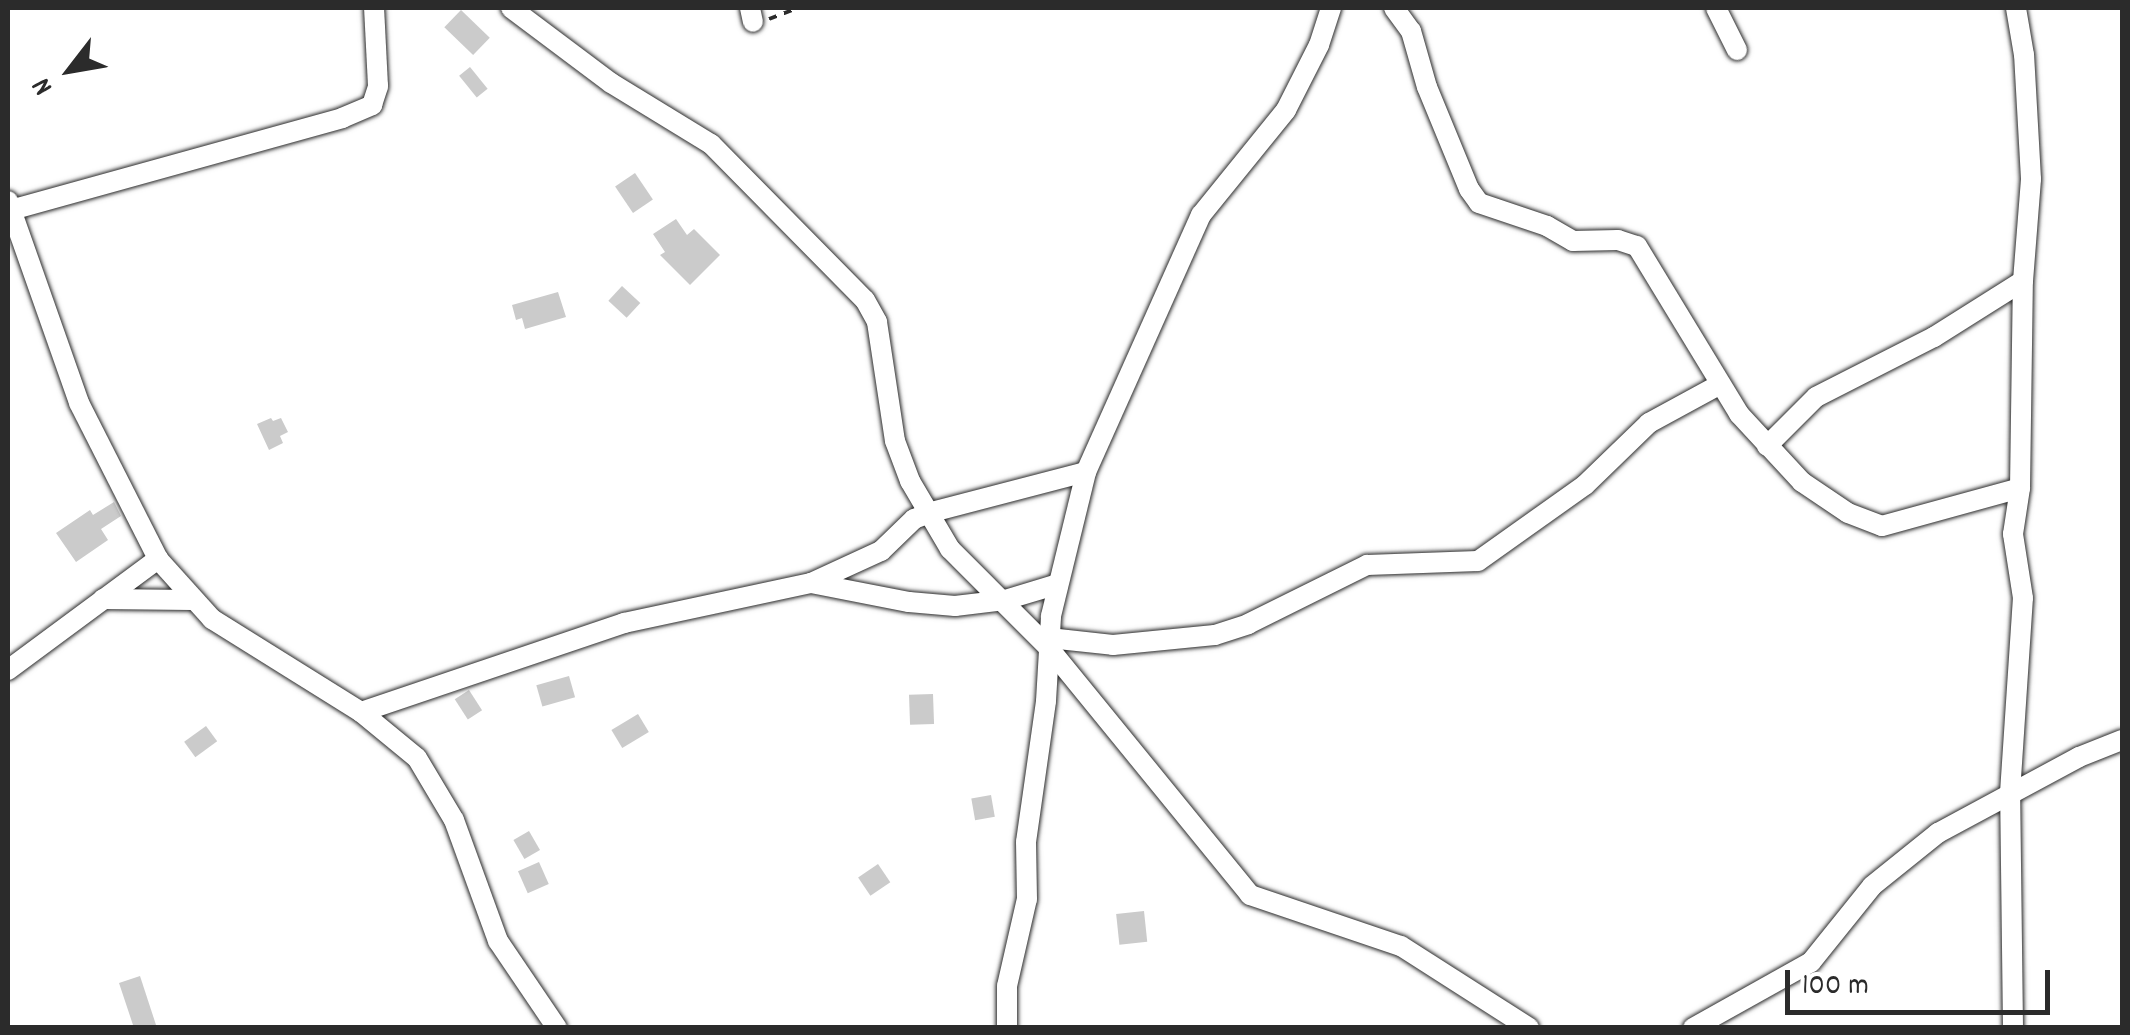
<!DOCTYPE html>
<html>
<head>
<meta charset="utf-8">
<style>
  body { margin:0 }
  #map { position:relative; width:2130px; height:1035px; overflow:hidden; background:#fff; font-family:Dekko,sans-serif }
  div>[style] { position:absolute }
  .building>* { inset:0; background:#cbcbcb; transform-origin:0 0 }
  .path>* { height:4px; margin-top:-2px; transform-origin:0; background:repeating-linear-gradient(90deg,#2b2b2b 0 8px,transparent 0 16px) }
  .roads { filter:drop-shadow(0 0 2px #2b2b2b) drop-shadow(0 0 2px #2b2b2b) }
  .minor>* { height:20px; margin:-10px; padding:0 10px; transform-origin:10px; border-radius:10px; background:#fff }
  span { translate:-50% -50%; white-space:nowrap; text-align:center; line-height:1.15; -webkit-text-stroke:10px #fff; paint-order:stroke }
  .frame { position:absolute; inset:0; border:10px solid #2b2b2b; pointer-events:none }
  .north { position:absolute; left:20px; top:20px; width:100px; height:100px; -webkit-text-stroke:8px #fff; paint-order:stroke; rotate:239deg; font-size:28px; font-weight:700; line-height:40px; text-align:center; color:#2b2b2b }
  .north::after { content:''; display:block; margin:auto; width:35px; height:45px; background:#2b2b2b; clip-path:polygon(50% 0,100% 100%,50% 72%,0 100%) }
  .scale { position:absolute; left:1785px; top:970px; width:265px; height:45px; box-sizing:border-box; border:5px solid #2b2b2b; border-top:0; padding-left:12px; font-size:30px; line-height:35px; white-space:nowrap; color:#2b2b2b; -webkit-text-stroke:8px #fff; paint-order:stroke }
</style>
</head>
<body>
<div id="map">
  <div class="building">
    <div style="left:461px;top:10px;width:40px;height:24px;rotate:44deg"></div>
    <div style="left:470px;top:67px;width:28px;height:14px;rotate:51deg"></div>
    <div style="left:635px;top:173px;width:32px;height:24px;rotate:56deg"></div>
    <div style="clip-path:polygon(676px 219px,687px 235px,694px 229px,720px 255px,690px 285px,660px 255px,665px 252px,653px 234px)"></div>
    <div style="left:622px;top:286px;width:25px;height:20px;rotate:43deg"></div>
    <div style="clip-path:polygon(558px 292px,566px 317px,525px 329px,522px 318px,516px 320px,512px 305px)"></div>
    <div style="clip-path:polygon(271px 418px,273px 421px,281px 418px,288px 432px,280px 436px,283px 443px,269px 450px,257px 424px)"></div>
    <div style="clip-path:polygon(114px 502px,121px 516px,101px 529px,108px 540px,76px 562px,56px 533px,90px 510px,93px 515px)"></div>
    <div style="left:569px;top:676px;width:22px;height:34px;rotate:74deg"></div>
    <div style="left:469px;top:690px;width:24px;height:17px;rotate:57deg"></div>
    <div style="left:933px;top:694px;width:30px;height:24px;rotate:88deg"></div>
    <div style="left:638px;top:714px;width:21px;height:31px;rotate:59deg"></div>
    <div style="left:206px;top:726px;width:19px;height:27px;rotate:54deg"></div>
    <div style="left:991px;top:795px;width:22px;height:20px;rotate:80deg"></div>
    <div style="left:529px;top:831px;width:22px;height:18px;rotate:60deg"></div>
    <div style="left:539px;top:862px;width:24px;height:23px;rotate:66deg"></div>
    <div style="left:878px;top:864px;width:22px;height:24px;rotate:56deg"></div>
    <div style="left:1144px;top:911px;width:31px;height:28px;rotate:84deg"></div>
    <div style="clip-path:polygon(140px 976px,157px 1028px,134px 1028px,119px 983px)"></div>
  </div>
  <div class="path">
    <div style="left:769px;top:19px;width:30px;rotate:-21deg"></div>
  </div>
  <div class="roads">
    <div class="minor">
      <div style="left:511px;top:8px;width:125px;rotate:36.9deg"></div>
      <div style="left:611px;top:83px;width:117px;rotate:31.4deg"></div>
      <div style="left:711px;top:144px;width:219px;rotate:45.4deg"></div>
      <div style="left:865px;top:300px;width:25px;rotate:61deg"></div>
      <div style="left:877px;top:322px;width:120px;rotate:81.4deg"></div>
      <div style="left:895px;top:441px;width:43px;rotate:69.4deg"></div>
      <div style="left:910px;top:481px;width:79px;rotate:59.5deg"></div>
      <div style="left:950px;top:549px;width:139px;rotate:45deg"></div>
      <div style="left:1048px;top:647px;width:320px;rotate:50.8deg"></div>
      <div style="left:1250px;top:895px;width:159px;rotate:18.7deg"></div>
      <div style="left:1401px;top:946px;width:152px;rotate:32.6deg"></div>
      <div style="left:750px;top:8px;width:14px;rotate:78deg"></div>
      <div style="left:1394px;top:8px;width:29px;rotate:54deg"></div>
      <div style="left:1411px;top:31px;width:58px;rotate:74.1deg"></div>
      <div style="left:1427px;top:87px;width:110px;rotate:67.6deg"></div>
      <div style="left:1469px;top:189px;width:17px;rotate:54deg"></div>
      <div style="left:1479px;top:203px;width:72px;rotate:18.7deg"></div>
      <div style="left:1547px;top:226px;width:30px;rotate:30deg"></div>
      <div style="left:1573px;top:241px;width:45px;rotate:-1.3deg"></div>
      <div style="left:1618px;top:240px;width:20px;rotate:18deg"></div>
      <div style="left:1637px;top:246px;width:197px;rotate:58.7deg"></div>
      <div style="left:1739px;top:414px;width:93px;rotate:47.2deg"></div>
      <div style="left:1802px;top:482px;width:55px;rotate:34deg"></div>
      <div style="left:1848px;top:513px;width:36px;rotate:21deg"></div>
      <div style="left:1882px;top:526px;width:143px;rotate:-15.4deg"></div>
      <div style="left:1716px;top:8px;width:47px;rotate:63.4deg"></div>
      <div style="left:8px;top:201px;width:214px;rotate:70.6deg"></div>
      <div style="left:79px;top:403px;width:175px;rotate:63.1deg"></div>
      <div style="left:158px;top:559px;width:81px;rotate:48deg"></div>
      <div style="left:212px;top:619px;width:176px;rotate:32deg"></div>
      <div style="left:361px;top:712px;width:72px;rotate:39.4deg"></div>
      <div style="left:417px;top:758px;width:72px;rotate:59.2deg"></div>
      <div style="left:454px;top:820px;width:129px;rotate:70deg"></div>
      <div style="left:498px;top:941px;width:105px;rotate:55.9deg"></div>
      <div style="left:11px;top:210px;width:344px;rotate:-15.5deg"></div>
      <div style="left:342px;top:118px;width:33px;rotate:-23deg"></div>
      <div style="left:372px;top:105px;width:20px;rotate:-72deg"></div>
      <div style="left:378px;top:86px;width:78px;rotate:-92.9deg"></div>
      <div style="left:1767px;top:446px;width:69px;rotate:-45deg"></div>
      <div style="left:1816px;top:397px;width:132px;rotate:-27deg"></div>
      <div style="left:1934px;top:337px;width:105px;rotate:-32.2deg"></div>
      <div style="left:811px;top:583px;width:100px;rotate:11deg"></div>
      <div style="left:909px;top:602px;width:46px;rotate:5deg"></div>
      <div style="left:955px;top:606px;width:50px;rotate:-6.8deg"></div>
      <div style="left:1005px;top:600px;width:55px;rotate:-16.8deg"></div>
      <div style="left:103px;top:599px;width:88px;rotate:0.7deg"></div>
      <div style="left:1049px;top:638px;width:64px;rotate:6.2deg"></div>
      <div style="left:1113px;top:645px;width:102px;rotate:-5.6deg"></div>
      <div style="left:1215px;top:635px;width:35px;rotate:-18deg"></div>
      <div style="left:1248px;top:624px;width:133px;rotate:-26.4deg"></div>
      <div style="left:1367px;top:565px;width:111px;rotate:-2.1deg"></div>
      <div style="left:1478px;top:561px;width:131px;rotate:-35.4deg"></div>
      <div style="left:1585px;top:485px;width:89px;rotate:-44.1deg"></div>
      <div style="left:1649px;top:423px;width:80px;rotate:-28.5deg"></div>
      <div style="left:8px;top:670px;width:187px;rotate:-36.5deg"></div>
      <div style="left:361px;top:712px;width:278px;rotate:-18.7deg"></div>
      <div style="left:624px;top:623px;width:191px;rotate:-12.1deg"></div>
      <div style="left:811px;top:583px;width:77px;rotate:-24.6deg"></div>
      <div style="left:881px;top:551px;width:46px;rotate:-44.1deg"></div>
      <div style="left:914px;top:519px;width:19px;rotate:-21deg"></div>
      <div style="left:932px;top:512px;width:159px;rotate:-14.6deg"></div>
      <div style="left:1007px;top:1028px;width:42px;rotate:-90deg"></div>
      <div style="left:1007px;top:986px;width:89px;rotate:-77.1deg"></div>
      <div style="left:1027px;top:899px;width:57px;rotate:-91deg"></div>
      <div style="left:1026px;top:842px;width:142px;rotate:-81.9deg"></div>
      <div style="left:1046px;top:701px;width:85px;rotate:-86.6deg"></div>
      <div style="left:1051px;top:616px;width:148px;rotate:-76.3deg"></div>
      <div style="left:1086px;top:472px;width:282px;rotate:-65.9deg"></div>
      <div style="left:1201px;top:215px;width:135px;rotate:-51deg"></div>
      <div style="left:1286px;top:110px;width:73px;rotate:-63.1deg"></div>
      <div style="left:1319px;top:45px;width:39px;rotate:-72deg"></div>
      <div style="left:1693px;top:1028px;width:135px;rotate:-29.2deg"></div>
      <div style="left:1811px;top:962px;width:97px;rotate:-51.2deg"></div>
      <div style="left:1872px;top:886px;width:85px;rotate:-38.8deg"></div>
      <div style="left:1938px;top:833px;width:160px;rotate:-28.3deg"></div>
      <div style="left:2079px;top:757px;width:46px;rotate:-21.6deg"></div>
      <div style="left:2013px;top:1028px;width:235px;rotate:-90.7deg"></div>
      <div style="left:2010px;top:793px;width:195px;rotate:-86.2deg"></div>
      <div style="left:2023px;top:598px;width:65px;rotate:-98.9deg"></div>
      <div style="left:2013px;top:534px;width:47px;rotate:-81.3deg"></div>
      <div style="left:2020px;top:488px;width:207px;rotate:-89.2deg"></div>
      <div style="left:2023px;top:281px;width:102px;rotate:-85.5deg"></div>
      <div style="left:2031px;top:179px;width:124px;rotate:-93.2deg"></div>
      <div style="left:2024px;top:55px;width:48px;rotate:-99.7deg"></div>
    </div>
  </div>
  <div class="frame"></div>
  <div class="north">N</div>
  <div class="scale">100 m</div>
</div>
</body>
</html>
